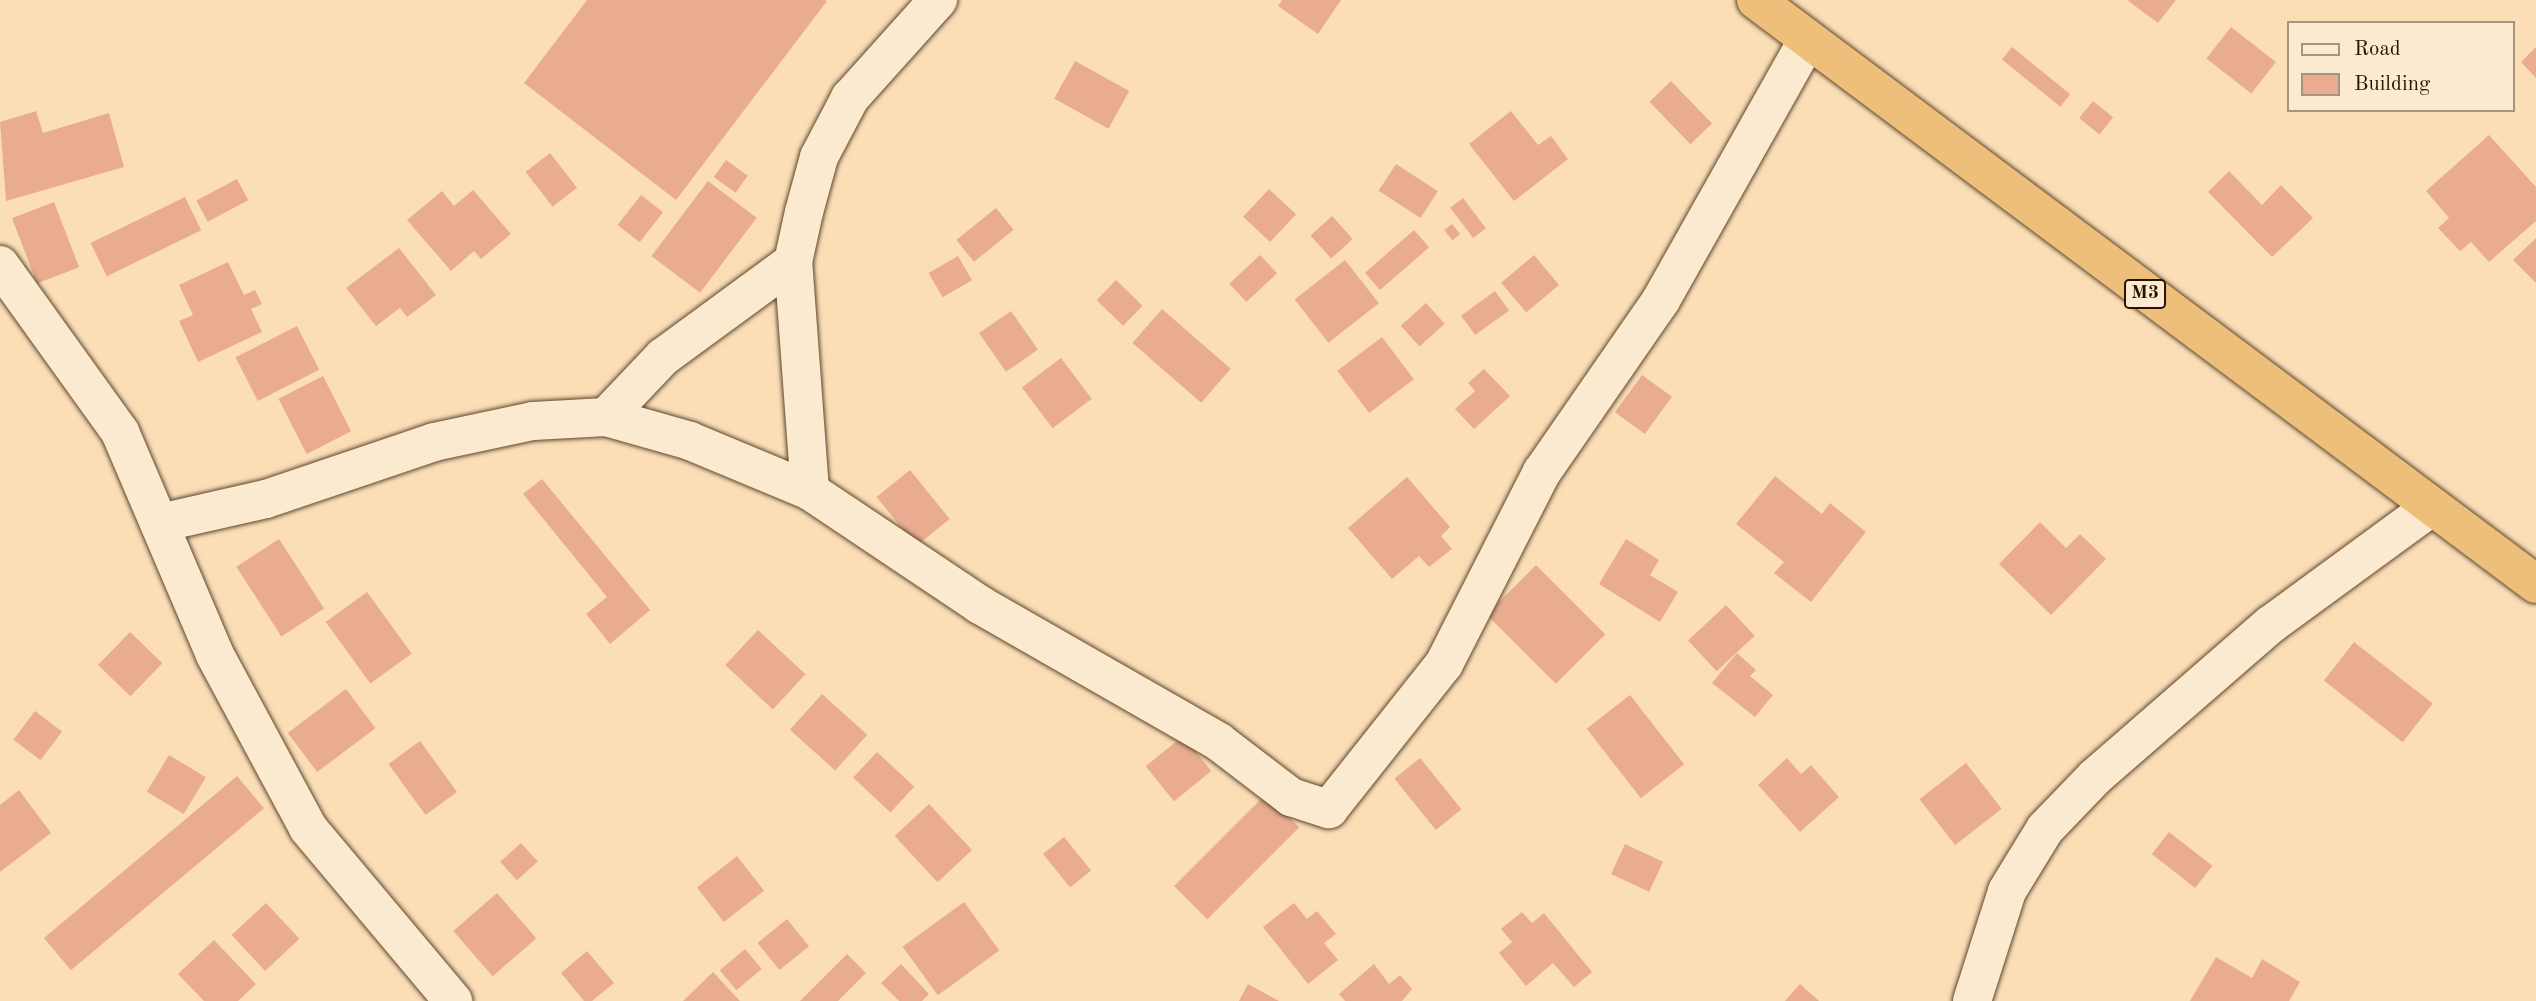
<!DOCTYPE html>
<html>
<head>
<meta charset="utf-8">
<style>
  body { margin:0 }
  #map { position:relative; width:2536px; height:1001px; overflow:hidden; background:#fbdeb6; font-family:"Old Standard TT",serif }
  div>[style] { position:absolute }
  .building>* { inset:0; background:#e9ac91; transform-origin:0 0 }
  .roads { filter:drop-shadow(0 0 2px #5e462e) drop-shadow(0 0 2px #5e462e) }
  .minor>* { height:38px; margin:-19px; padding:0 19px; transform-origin:19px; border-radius:19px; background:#fcead0 }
  .highway>* { height:38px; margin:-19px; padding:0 19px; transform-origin:19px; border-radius:19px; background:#eebf7b }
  span { translate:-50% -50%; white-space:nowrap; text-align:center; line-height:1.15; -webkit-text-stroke:5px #fcead0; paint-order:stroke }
  .shield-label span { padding:2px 5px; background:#fcead0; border:2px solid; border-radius:5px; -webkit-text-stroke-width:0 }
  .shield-label { font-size:19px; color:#291300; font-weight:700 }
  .legend { position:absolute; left:2287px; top:21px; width:228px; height:91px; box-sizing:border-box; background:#fcead0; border:2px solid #a8947d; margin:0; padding:9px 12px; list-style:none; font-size:21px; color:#291300 }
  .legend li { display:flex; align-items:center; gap:14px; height:35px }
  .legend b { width:35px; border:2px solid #a8947d }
</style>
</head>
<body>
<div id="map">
  <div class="building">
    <div style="clip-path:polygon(587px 0,825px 0,827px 1px,676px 200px,524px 83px)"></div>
    <div style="clip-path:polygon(1282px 0,1341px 0,1318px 34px,1278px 6px)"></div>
    <div style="clip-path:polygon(2127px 0,2176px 0,2158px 23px)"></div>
    <div style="left:2231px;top:27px;width:57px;height:40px;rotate:38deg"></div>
    <div style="left:2012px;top:47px;width:75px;height:16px;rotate:39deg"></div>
    <div style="clip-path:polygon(2536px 47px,2536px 78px,2521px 62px)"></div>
    <div style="left:1075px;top:61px;width:62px;height:43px;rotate:29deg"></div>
    <div style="left:1671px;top:81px;width:59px;height:30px;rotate:46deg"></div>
    <div style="left:2093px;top:101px;width:26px;height:22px;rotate:39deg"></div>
    <div style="clip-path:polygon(36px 111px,43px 133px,109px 113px,124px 167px,6px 201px,0 122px)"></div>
    <div style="clip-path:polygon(1511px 111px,1538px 145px,1551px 136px,1568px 159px,1514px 201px,1469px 144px)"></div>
    <div style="clip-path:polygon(2489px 135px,2536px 187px,2536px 221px,2489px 262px,2471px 242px,2460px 251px,2438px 228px,2449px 218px,2426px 191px)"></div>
    <div style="left:550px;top:153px;width:44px;height:31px;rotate:52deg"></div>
    <div style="left:726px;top:160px;width:27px;height:21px;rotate:36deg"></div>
    <div style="left:1396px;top:164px;width:50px;height:32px;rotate:33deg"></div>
    <div style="clip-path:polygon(2229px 171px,2262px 205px,2281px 185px,2313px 218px,2272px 257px,2208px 192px)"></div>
    <div style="left:237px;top:179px;width:24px;height:46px;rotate:62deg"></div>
    <div style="left:708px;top:181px;width:61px;height:94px;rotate:37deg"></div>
    <div style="left:1269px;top:189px;width:37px;height:38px;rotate:43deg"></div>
    <div style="clip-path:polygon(473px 190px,511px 234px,481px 259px,474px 251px,451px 271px,407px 220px,442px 191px,454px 206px)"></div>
    <div style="left:641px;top:195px;width:28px;height:38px;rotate:38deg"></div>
    <div style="left:185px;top:197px;width:37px;height:105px;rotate:64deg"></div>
    <div style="left:1463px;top:198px;width:38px;height:16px;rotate:53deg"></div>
    <div style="left:54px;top:202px;width:70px;height:45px;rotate:69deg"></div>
    <div style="left:996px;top:208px;width:28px;height:51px;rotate:51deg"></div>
    <div style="left:1332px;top:216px;width:31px;height:29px;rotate:48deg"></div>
    <div style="left:1452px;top:224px;width:13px;height:10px;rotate:51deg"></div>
    <div style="left:1414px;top:230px;width:23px;height:65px;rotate:49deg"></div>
    <div style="clip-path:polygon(2536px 238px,2536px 283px,2513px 260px)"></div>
    <div style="clip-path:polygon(399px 248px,436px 295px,407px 317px,400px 308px,376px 326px,346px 288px)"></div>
    <div style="left:1260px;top:255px;width:25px;height:42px;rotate:47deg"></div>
    <div style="left:1534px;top:255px;width:39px;height:43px;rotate:50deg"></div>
    <div style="left:958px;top:256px;width:28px;height:34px;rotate:60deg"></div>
    <div style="left:1345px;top:260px;width:55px;height:64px;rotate:52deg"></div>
    <div style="clip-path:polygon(228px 262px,244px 295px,255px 290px,262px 304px,251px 309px,262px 332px,198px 362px,179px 321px,193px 315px,179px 285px)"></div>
    <div style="left:1116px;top:280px;width:37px;height:28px;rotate:44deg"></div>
    <div style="left:1495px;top:291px;width:24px;height:42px;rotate:54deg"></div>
    <div style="left:1426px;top:303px;width:28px;height:34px;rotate:48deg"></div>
    <div style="left:1162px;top:309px;width:91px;height:45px;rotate:41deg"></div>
    <div style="left:1011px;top:311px;width:47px;height:39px;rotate:55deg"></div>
    <div style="left:297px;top:326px;width:49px;height:69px;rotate:63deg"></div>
    <div style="left:1382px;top:337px;width:53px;height:56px;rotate:53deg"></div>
    <div style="left:1061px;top:358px;width:51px;height:49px;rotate:53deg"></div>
    <div style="clip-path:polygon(1484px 369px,1510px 396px,1474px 429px,1455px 409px,1475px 391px,1468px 383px)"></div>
    <div style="left:1642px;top:375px;width:37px;height:46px;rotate:36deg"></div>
    <div style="left:323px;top:376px;width:62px;height:50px;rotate:63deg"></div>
    <div style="left:910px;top:470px;width:63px;height:43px;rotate:51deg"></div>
    <div style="clip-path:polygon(1775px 476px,1822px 514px,1830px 503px,1866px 532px,1811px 602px,1774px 573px,1784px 562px,1736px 524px)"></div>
    <div style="clip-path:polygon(1407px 477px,1450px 527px,1441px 536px,1452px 549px,1429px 567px,1419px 556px,1392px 579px,1348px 528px)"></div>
    <div style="clip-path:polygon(542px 479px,650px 610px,610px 644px,586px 614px,607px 597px,523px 494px)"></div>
    <div style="clip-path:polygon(2040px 522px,2066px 548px,2080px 534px,2106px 559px,2051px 615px,1999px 564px)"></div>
    <div style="left:279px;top:539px;width:83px;height:51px;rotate:57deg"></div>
    <div style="clip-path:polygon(1626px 539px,1659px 560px,1650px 575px,1678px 592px,1660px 622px,1599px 584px)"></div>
    <div style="left:1536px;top:565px;width:98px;height:70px;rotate:45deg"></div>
    <div style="left:367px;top:592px;width:76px;height:51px;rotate:54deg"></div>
    <div style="left:1726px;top:605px;width:42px;height:52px;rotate:47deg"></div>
    <div style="left:758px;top:630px;width:65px;height:48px;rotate:43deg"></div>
    <div style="left:130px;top:632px;width:45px;height:46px;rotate:44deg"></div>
    <div style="left:2354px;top:642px;width:100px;height:49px;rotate:38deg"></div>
    <div style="clip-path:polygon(1737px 653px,1756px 670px,1750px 676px,1773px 695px,1755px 717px,1712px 683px)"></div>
    <div style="left:346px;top:689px;width:49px;height:73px;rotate:53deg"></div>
    <div style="left:822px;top:694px;width:61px;height:48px;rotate:42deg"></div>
    <div style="left:1630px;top:695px;width:88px;height:55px;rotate:52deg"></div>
    <div style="left:35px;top:711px;width:34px;height:36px;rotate:37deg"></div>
    <div style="left:1183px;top:736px;width:45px;height:48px;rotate:51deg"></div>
    <div style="left:420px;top:741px;width:63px;height:39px;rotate:54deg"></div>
    <div style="left:877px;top:752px;width:51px;height:35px;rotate:43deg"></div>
    <div style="left:169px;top:755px;width:43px;height:43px;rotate:31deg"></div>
    <div style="left:1420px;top:758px;width:66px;height:33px;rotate:51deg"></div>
    <div style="clip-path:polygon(1787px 758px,1801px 774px,1811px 765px,1839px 797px,1800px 832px,1758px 785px)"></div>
    <div style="left:1966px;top:763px;width:58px;height:59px;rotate:52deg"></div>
    <div style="left:237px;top:776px;width:42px;height:252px;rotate:50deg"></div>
    <div style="clip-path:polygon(19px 790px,51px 833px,0 872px,0 805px)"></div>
    <div style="left:1266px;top:794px;width:47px;height:130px;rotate:45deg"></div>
    <div style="left:929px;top:804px;width:63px;height:47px;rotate:47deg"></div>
    <div style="left:2169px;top:832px;width:55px;height:28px;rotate:38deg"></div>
    <div style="left:1064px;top:837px;width:43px;height:27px;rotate:51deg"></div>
    <div style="left:521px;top:843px;width:25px;height:28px;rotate:48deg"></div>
    <div style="left:1625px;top:844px;width:42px;height:33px;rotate:25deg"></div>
    <div style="left:737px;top:856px;width:44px;height:51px;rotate:52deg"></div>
    <div style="left:497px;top:893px;width:60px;height:58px;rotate:49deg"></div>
    <div style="left:964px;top:902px;width:60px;height:76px;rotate:54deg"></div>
    <div style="left:266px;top:903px;width:49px;height:47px;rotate:47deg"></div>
    <div style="clip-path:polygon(1294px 903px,1307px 919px,1317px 911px,1336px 934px,1324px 943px,1338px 960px,1308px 984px,1263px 927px)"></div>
    <div style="clip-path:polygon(1522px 912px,1532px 923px,1544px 913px,1592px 972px,1574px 987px,1553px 963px,1526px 986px,1499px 953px,1512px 942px,1501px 929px)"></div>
    <div style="left:787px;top:919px;width:35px;height:38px;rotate:51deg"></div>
    <div style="clip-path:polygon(214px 940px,256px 984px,238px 1001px,204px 1001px,178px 974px)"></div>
    <div style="left:745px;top:949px;width:26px;height:33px;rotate:50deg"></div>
    <div style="clip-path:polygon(587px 951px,614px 983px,592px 1001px,584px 1001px,561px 973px)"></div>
    <div style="clip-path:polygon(847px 954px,866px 973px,838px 1001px,800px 1001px)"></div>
    <div style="clip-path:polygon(2216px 957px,2252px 978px,2262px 959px,2300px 982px,2289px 1001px,2190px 1001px)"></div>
    <div style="clip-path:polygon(901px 964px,929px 994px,922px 1001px,899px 1001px,881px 983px)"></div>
    <div style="clip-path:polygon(1374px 964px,1389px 984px,1400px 975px,1412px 989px,1402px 1001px,1345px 1001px,1339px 994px)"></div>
    <div style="clip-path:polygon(713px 972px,740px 1001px,683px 1001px)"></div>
    <div style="clip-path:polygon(1248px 984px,1279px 1001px,1239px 1001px)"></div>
    <div style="clip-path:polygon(1800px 984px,1819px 1001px,1785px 1001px)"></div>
  </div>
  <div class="roads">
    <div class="minor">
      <div style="left:0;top:265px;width:206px;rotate:54.3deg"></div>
      <div style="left:120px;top:432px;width:242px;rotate:66.9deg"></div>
      <div style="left:215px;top:655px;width:196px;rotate:61.7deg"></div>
      <div style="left:308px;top:828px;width:226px;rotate:50deg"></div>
      <div style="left:606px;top:417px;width:87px;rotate:15.9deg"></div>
      <div style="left:690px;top:441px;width:130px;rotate:22.6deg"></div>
      <div style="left:810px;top:491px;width:205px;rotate:33.8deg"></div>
      <div style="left:980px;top:605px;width:275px;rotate:29.8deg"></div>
      <div style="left:1219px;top:742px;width:91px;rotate:37.4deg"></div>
      <div style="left:1291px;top:797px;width:40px;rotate:18deg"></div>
      <div style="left:1329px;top:809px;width:185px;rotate:-51.6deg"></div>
      <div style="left:1444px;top:664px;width:216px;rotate:-63deg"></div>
      <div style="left:1542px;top:472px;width:209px;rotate:-55.3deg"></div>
      <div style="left:1661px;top:300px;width:297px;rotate:-60.6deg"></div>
      <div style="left:810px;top:491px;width:230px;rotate:-94.2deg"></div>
      <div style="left:793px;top:262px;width:51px;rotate:-77.6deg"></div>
      <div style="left:804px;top:212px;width:57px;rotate:-74.7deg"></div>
      <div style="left:819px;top:157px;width:67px;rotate:-62.3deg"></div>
      <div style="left:850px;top:98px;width:132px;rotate:-48.1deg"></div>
      <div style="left:160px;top:523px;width:109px;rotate:-12.8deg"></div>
      <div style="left:266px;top:499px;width:177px;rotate:-18.7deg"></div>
      <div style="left:434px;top:442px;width:101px;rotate:-12deg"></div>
      <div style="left:533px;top:421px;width:73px;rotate:-3.1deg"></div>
      <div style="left:606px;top:417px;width:83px;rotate:-46.5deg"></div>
      <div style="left:663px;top:357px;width:161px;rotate:-36.2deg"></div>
      <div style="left:1972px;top:1001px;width:115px;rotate:-72.3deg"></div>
      <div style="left:2007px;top:891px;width:73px;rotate:-58.5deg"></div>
      <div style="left:2045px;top:829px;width:72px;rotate:-46.1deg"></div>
      <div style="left:2095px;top:777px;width:232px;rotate:-41deg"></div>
      <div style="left:2270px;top:625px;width:198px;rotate:-36.2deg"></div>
    </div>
    <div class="highway">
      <div style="left:1756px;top:0;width:974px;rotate:36.82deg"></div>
    </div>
  </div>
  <div class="shield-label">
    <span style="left:2145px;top:294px">M3</span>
  </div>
  <ul class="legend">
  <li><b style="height:9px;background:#fcead0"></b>Road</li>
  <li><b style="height:19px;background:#e9ac91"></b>Building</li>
  </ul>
</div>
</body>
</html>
